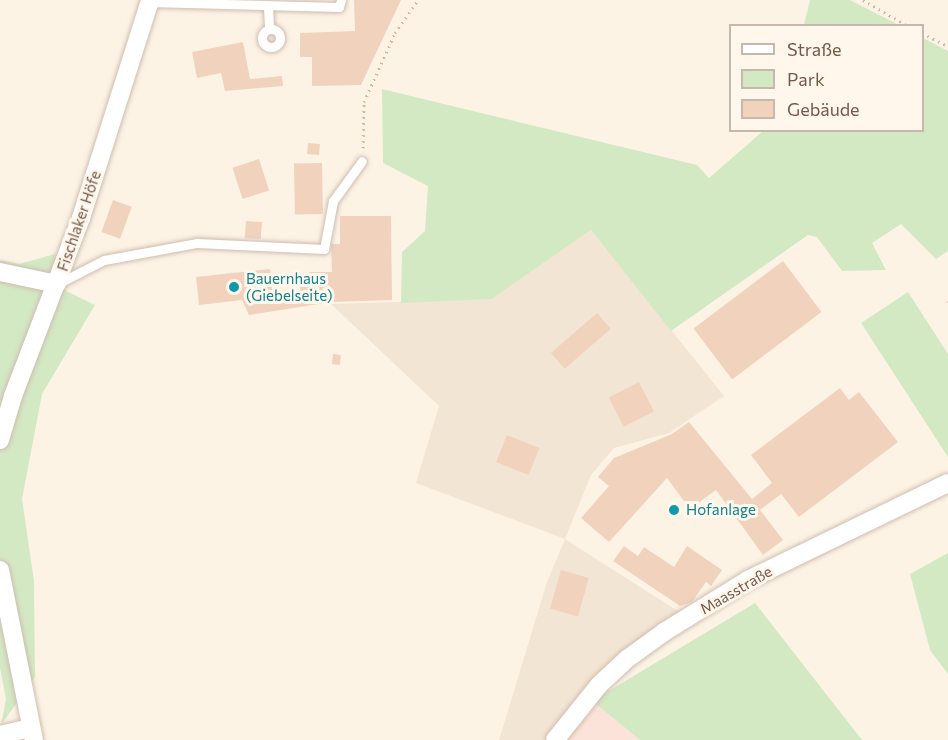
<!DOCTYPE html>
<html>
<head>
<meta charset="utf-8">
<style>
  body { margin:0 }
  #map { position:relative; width:948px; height:740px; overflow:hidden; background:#fcf3e5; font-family:Commissioner,sans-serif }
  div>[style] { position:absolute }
  .residential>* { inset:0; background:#f3e5d4 }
  .commercial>* { inset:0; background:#fce3d9 }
  .green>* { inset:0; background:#d3e9c4 }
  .building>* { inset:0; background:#f1d2bd; transform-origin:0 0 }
  .path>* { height:3px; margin-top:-1.5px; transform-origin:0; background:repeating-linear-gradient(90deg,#d6b5a0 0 1.5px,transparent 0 6px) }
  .roads { filter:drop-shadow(0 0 2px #cfbdaf) drop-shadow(0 0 2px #cfbdaf) }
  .service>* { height:9px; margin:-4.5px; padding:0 4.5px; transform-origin:4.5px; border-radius:4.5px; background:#fff }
  .service>.ring { margin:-4.5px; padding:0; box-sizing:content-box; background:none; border:9px solid #fff; border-radius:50% }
  .minor>* { height:18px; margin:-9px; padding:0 9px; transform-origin:9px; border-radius:9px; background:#fff }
  .dots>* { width:16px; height:16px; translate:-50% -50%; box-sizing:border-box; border:3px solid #fff7eb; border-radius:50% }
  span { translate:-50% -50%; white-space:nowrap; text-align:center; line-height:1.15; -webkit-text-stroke:6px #fff7eb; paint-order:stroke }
  .street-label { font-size:15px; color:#74594b }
  .culture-label { font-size:15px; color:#0d838f }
  .left { translate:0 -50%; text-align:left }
  .legend { position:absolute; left:729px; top:24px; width:195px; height:108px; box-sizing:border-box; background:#fff7eb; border:2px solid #c7b8ab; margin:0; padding:8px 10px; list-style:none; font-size:18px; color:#74594b }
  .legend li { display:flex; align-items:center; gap:12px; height:30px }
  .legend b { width:30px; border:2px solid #c7b8ab }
</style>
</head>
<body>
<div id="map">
  <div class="residential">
    <div style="clip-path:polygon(591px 230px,724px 396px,669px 433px,614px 448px,591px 475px,565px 539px,684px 615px,557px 724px,545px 740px,499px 740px,547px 582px,565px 539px,416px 483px,439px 406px,331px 304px,492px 299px)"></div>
  </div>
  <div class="commercial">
    <div style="clip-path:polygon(592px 701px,640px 740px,559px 740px)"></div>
  </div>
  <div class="green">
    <div style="clip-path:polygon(810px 0,850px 0,899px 25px,804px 25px)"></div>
    <div style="clip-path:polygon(923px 38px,948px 51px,948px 251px,936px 259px,901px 224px,872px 243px,886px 270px,842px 271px,817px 237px,808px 235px,671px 331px,591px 230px,492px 299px,401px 303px,402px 252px,425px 231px,428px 186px,383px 163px,382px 89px,697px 165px,709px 178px,763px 131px,922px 130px)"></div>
    <div style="clip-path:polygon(55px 254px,66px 291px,95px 305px,42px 394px,22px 499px,34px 581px,35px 677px,1px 725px,6px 699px,0 668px,0 260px,19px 264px)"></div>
    <div style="clip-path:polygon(908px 292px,948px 354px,948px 457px,861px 323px)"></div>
    <div style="clip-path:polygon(948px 553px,948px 674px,930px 650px,910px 574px)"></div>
    <div style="clip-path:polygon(755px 603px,862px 740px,640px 740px,592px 701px)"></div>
  </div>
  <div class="building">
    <div style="clip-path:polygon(354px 0,401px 0,361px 85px,312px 86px,312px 57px,300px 57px,300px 33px,355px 31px)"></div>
    <div style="clip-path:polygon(243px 42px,250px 79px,282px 76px,283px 86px,225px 91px,221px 73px,197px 78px,192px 52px)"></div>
    <div style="left:308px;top:143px;width:12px;height:11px;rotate:5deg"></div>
    <div style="left:259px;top:159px;width:33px;height:28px;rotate:72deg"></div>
    <div style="left:322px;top:163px;width:51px;height:28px;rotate:89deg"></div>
    <div style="left:113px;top:200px;width:20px;height:34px;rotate:20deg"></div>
    <div style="clip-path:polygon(340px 216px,391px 216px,392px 300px,331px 302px,249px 315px,242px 300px,199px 305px,196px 277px,270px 269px,274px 301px,301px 298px,300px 285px,309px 284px,309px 272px,332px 272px,331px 244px,340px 244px)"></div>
    <div style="left:246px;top:221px;width:16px;height:17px;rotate:4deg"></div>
    <div style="left:783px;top:261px;width:64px;height:112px;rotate:53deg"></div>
    <div style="left:597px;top:313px;width:21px;height:61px;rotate:49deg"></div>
    <div style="left:333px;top:354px;width:8px;height:10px;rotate:7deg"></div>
    <div style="left:639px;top:382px;width:33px;height:34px;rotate:63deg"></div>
    <div style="clip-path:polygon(840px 388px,849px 400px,859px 392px,898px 442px,799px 517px,781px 494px,760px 510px,783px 540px,763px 555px,716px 490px,690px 509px,667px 478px,609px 542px,581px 518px,609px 486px,598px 477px,614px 458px,672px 434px,689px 422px,752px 499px,772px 483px,751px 455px)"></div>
    <div style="left:507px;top:435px;width:35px;height:29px;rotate:22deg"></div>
    <div style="clip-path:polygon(624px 546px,638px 556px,644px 547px,674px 567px,687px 546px,722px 570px,711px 586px,706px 582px,692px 602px,680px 606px,613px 561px)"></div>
    <div style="left:561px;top:570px;width:29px;height:40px;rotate:16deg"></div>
  </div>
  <div class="path">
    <div style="left:863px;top:0;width:52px;rotate:30deg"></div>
    <div style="left:922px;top:33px;width:29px;rotate:27deg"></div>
    <div style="left:363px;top:148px;width:46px;rotate:-88.8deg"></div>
    <div style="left:364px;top:102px;width:76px;rotate:-65.8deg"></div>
    <div style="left:395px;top:33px;width:40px;rotate:-55.1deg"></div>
    <div style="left:948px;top:302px;width:1px;rotate:-90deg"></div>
  </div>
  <div class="roads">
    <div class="service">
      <div style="left:149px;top:2px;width:190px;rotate:1.5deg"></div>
      <div style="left:339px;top:7px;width:7px;rotate:-74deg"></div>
      <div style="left:268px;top:7px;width:22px;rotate:87deg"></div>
      <div class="ring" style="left:262px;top:29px;width:9px;height:9px"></div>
      <div style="left:59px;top:283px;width:51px;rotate:-27.1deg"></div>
      <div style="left:104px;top:260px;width:95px;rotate:-10.4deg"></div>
      <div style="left:197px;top:243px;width:127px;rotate:2.7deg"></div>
      <div style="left:324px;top:249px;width:49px;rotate:-79.4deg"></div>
      <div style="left:333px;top:201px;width:49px;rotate:-54.1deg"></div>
    </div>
    <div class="minor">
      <div style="left:0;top:272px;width:58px;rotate:11.9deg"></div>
      <div style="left:0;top:440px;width:46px;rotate:-73.5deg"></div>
      <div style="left:13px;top:396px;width:191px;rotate:-69.1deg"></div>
      <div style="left:81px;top:218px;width:229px;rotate:-72.4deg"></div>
      <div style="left:0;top:570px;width:173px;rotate:78.7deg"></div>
      <div style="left:0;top:735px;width:32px;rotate:-13deg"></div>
      <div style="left:555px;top:740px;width:70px;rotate:-51.3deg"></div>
      <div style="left:599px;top:685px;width:38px;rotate:-43deg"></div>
      <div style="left:627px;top:659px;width:46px;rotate:-36.1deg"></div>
      <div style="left:664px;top:632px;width:99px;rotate:-31.8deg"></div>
      <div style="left:748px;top:580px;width:222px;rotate:-25.9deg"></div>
    </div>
  </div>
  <div class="dots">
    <div style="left:234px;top:287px;background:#0f9aa8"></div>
    <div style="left:674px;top:510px;background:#0f9aa8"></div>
  </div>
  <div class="street-label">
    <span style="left:79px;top:221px;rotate:-71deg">Fischlaker Höfe</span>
    <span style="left:736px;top:590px;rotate:-30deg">Maasstraße</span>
  </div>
  <div class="culture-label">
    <span class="left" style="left:246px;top:287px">Bauernhaus<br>(Giebelseite)</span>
    <span class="left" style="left:686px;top:510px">Hofanlage</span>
  </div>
  <ul class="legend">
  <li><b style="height:8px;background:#fff"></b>Straße</li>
  <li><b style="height:16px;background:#d3e9c4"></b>Park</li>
  <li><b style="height:16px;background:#f1d2bd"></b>Gebäude</li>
  </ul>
</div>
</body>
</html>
